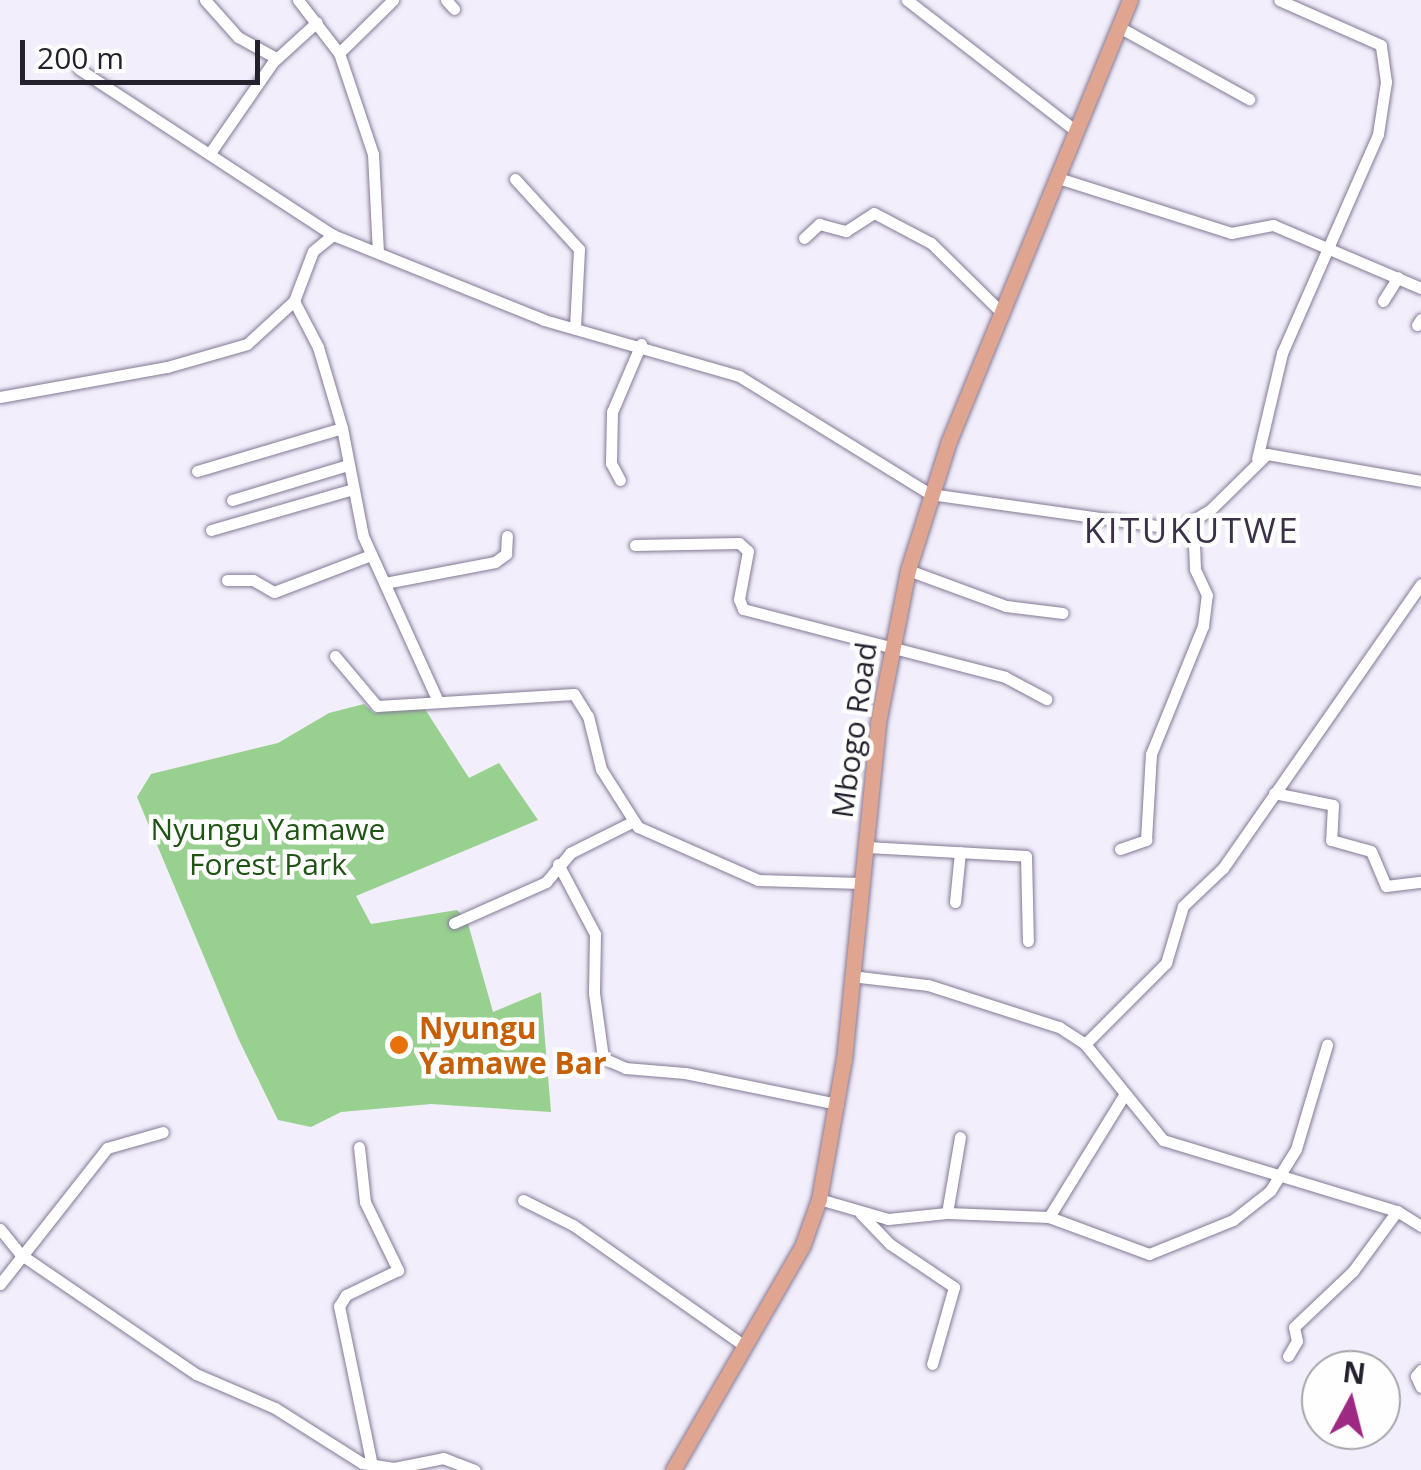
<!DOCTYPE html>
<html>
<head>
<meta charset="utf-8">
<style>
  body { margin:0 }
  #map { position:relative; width:1421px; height:1470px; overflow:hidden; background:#f2eefb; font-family:"Open Sans",sans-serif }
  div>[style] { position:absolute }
  .forest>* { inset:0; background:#98d08f }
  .roads { filter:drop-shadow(0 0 2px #837995) drop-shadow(0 0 2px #837995) }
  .minor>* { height:11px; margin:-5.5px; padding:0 5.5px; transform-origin:5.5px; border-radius:5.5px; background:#fff }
  .major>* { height:15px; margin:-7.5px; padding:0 7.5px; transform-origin:7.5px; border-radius:7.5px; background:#e0a591 }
  .dots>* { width:28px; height:28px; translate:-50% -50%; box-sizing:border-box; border:5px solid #fefefe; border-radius:50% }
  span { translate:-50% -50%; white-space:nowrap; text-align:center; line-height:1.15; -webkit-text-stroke:9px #fefefe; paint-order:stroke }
  .street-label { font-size:30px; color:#24202c }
  .park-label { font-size:30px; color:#1f5415 }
  .food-label { font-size:30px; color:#c56008; font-weight:700 }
  .left { translate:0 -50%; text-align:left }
  .quarter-label { font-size:35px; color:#3a3149; letter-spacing:2.5px }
  .north { position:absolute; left:1301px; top:1350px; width:100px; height:100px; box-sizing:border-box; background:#fefefe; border:2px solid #a7a5aa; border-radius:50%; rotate:7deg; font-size:28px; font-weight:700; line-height:40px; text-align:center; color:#24202c }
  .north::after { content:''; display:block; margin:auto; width:35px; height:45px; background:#9e2983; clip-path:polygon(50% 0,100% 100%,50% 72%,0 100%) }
  .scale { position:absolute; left:20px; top:40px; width:240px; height:45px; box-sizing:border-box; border:5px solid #24202c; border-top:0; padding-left:12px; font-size:30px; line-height:35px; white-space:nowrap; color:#24202c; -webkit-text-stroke:8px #fefefe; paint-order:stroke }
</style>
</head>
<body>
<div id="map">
  <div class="forest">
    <div style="clip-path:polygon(364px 704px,374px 713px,423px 706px,469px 778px,499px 763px,538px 820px,356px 896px,371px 924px,457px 910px,467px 920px,493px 1012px,541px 992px,551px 1112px,431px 1104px,341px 1112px,311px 1127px,278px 1120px,238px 1038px,137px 797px,151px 774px,278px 743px,329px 713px)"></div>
  </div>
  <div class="roads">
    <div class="minor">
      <div style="left:205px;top:0;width:50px;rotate:48.3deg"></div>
      <div style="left:238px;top:37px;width:43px;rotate:28.9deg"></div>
      <div style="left:298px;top:0;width:67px;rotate:52.3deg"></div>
      <div style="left:339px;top:53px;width:107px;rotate:71.4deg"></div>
      <div style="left:373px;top:154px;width:98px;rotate:87.1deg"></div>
      <div style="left:446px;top:0;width:12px;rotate:48deg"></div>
      <div style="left:907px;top:0;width:215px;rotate:37.8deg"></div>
      <div style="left:1119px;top:27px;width:149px;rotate:29deg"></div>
      <div style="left:339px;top:53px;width:76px;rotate:-44.5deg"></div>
      <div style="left:79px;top:69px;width:303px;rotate:33.2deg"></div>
      <div style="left:210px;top:153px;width:111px;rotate:-55.3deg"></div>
      <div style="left:273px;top:62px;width:59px;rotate:-42.3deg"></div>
      <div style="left:1058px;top:178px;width:182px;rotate:17.6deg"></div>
      <div style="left:1231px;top:233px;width:43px;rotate:-10.8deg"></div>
      <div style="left:1273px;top:225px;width:161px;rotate:23.1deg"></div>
      <div style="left:515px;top:179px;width:95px;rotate:47.6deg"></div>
      <div style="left:579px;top:249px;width:80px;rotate:92.9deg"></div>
      <div style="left:804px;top:238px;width:21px;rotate:-43deg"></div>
      <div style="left:819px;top:224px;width:28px;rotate:15deg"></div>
      <div style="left:846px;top:231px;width:33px;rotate:-33deg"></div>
      <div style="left:874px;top:213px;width:64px;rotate:27.8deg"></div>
      <div style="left:931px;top:243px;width:101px;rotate:44.6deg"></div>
      <div style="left:294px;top:301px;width:52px;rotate:62.4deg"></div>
      <div style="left:318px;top:347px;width:84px;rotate:73.5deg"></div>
      <div style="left:342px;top:428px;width:110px;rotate:79deg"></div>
      <div style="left:363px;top:536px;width:179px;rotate:65.6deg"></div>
      <div style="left:1383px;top:301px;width:28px;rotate:-58deg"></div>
      <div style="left:1417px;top:325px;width:7px;rotate:-56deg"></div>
      <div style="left:0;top:397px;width:170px;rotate:-10.2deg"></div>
      <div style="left:167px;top:367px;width:83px;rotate:-16deg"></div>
      <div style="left:247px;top:344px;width:64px;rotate:-42.5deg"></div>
      <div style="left:294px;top:301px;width:53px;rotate:-69.2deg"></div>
      <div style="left:313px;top:251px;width:26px;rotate:-39deg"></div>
      <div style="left:333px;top:235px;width:227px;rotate:21.9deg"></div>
      <div style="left:544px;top:320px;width:203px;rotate:16deg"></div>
      <div style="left:739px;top:376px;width:225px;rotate:31.7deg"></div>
      <div style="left:930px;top:494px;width:236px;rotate:8deg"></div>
      <div style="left:1164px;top:527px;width:21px;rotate:-5deg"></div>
      <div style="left:1185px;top:525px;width:29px;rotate:-31deg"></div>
      <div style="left:1210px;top:510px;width:80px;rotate:-44.5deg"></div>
      <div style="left:1267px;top:454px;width:156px;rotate:9.9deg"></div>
      <div style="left:1257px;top:459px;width:109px;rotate:-76.7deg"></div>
      <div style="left:1282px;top:353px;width:239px;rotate:-66.3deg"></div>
      <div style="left:1378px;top:134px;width:53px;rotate:-81.3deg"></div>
      <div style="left:1386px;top:82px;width:37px;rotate:-98deg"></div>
      <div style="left:1381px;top:45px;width:111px;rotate:-156.2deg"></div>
      <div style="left:197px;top:471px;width:151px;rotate:-16.5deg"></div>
      <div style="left:620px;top:480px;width:19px;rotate:-118deg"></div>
      <div style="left:611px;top:463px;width:51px;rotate:-88.9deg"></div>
      <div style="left:612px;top:412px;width:74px;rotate:-66.9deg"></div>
      <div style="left:232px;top:500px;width:121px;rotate:-16.8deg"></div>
      <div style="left:211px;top:530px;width:148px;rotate:-16.1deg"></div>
      <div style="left:635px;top:545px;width:104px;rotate:-1.1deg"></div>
      <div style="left:739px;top:543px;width:12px;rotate:42deg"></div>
      <div style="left:748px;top:551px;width:49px;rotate:100.6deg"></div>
      <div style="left:739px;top:599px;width:11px;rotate:68deg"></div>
      <div style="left:743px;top:609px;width:271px;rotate:14.5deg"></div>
      <div style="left:1005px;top:677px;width:47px;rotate:28.2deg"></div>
      <div style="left:908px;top:570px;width:104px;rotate:20.2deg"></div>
      <div style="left:1006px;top:606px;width:57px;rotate:7deg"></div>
      <div style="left:227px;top:580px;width:26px"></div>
      <div style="left:253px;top:580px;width:24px;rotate:30deg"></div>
      <div style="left:274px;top:592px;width:104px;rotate:-20.9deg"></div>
      <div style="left:385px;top:583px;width:112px;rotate:-10.8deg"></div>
      <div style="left:495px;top:562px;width:14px;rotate:-36deg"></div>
      <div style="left:506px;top:554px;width:18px;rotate:-87deg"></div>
      <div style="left:335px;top:656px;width:65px;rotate:50deg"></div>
      <div style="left:377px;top:706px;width:197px;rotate:-3.5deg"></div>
      <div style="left:574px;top:694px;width:26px;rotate:58deg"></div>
      <div style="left:588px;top:716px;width:55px;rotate:76.2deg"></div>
      <div style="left:601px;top:769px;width:69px;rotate:57.5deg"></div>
      <div style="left:638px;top:827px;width:131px;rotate:23.8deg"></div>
      <div style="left:758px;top:880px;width:103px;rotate:1.7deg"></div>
      <div style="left:1274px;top:793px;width:60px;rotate:11.5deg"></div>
      <div style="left:1333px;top:805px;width:35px;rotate:93deg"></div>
      <div style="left:1331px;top:840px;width:41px;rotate:15.4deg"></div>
      <div style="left:1371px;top:851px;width:38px;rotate:67deg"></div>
      <div style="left:1386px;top:886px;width:35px;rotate:-7deg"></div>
      <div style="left:867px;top:847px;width:159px;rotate:3.2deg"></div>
      <div style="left:1026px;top:856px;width:85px;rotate:88.7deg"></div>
      <div style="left:1120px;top:849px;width:28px;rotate:-19deg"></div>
      <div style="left:1146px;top:840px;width:86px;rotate:-86.7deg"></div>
      <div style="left:1151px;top:754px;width:138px;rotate:-67.9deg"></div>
      <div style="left:1203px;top:626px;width:31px;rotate:-83deg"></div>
      <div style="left:1207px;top:595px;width:29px;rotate:-115deg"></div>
      <div style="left:1195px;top:569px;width:49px;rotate:-92.3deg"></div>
      <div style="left:558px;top:864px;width:79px;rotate:62.1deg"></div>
      <div style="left:595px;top:934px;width:59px;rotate:91deg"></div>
      <div style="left:594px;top:993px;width:66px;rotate:82.1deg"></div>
      <div style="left:603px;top:1058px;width:24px;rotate:24deg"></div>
      <div style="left:625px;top:1068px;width:60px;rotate:4.8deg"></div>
      <div style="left:685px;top:1073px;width:156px;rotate:11.5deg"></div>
      <div style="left:955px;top:902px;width:50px;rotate:-84.3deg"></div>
      <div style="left:454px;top:923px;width:101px;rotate:-24deg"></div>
      <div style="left:546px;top:882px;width:38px;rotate:-50deg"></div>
      <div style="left:570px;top:853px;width:69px;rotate:-26.6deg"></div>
      <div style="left:851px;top:976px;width:78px;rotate:6.7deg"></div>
      <div style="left:928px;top:985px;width:138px;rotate:17.8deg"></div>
      <div style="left:1059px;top:1027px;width:31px;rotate:33deg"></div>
      <div style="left:1085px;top:1044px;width:124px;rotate:50.9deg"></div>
      <div style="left:1163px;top:1140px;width:245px;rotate:16.9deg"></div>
      <div style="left:1397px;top:1211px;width:28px;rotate:32deg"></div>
      <div style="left:1085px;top:1044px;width:115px;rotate:-45deg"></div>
      <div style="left:1166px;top:963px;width:59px;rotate:-73.4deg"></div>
      <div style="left:1183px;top:906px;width:55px;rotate:-43.5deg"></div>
      <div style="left:1223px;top:868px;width:346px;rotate:-55.1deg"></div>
      <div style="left:359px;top:1147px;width:55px;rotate:83.8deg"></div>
      <div style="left:365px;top:1202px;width:76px;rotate:64.1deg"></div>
      <div style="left:398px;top:1270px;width:58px;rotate:154.3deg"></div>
      <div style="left:346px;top:1295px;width:13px;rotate:122deg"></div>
      <div style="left:339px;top:1306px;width:163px;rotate:78.3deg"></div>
      <div style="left:819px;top:1199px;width:72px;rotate:16.2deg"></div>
      <div style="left:888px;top:1219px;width:59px;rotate:-5.8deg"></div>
      <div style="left:947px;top:1213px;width:102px;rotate:2.2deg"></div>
      <div style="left:1049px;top:1217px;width:107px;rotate:20.3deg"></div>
      <div style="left:1149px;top:1254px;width:91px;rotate:-22deg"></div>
      <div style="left:1233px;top:1220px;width:47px;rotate:-38.1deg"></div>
      <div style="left:1270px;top:1191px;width:49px;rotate:-58.2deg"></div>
      <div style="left:1296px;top:1149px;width:109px;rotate:-73.4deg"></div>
      <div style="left:523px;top:1200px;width:56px;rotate:26.6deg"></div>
      <div style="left:573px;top:1225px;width:207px;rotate:35.2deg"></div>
      <div style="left:947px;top:1213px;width:77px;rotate:-80.3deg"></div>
      <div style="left:861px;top:1214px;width:42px;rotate:46deg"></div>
      <div style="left:890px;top:1244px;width:77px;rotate:33.9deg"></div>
      <div style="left:954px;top:1287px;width:80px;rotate:105.9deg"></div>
      <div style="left:1049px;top:1217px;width:143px;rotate:-58.4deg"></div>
      <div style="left:0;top:1229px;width:32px;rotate:51deg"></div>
      <div style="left:20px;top:1254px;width:213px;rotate:34.3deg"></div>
      <div style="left:196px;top:1374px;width:86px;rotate:23.3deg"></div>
      <div style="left:275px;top:1408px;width:103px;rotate:32.3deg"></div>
      <div style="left:362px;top:1463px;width:32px;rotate:9deg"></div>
      <div style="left:394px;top:1468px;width:50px;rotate:-11.5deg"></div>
      <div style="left:443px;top:1458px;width:34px;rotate:21deg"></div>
      <div style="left:0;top:1284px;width:173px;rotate:-51.8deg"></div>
      <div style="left:107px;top:1148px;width:58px;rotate:-15.9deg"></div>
      <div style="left:1288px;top:1356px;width:17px;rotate:-59deg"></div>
      <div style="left:1297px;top:1341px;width:14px;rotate:-102deg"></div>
      <div style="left:1294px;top:1327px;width:81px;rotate:-43.5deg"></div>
      <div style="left:1353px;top:1271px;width:74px;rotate:-53.7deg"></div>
      <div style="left:1421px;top:1370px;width:8px;rotate:130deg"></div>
      <div style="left:1416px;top:1376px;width:12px;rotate:66deg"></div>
    </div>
    <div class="major">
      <div style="left:673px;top:1470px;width:258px;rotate:-60deg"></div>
      <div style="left:802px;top:1247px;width:51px;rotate:-70.5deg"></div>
      <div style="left:819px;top:1199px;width:142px;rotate:-79.9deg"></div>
      <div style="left:844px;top:1059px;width:338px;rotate:-84.2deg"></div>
      <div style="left:878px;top:723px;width:156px;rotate:-78.9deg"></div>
      <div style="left:908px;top:570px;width:135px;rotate:-72.4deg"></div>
      <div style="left:949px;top:441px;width:477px;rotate:-67.7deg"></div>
    </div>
  </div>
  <div class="dots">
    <div style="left:399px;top:1045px;background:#e8710a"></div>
  </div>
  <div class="street-label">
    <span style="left:854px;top:730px;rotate:-82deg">Mbogo Road</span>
  </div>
  <div class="park-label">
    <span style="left:268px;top:846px">Nyungu Yamawe<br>Forest Park</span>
  </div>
  <div class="food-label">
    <span class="left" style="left:419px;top:1045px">Nyungu<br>Yamawe Bar</span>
  </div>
  <div class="quarter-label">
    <span style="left:1192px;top:530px">KITUKUTWE</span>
  </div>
  <div class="north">N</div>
  <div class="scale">200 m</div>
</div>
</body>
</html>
